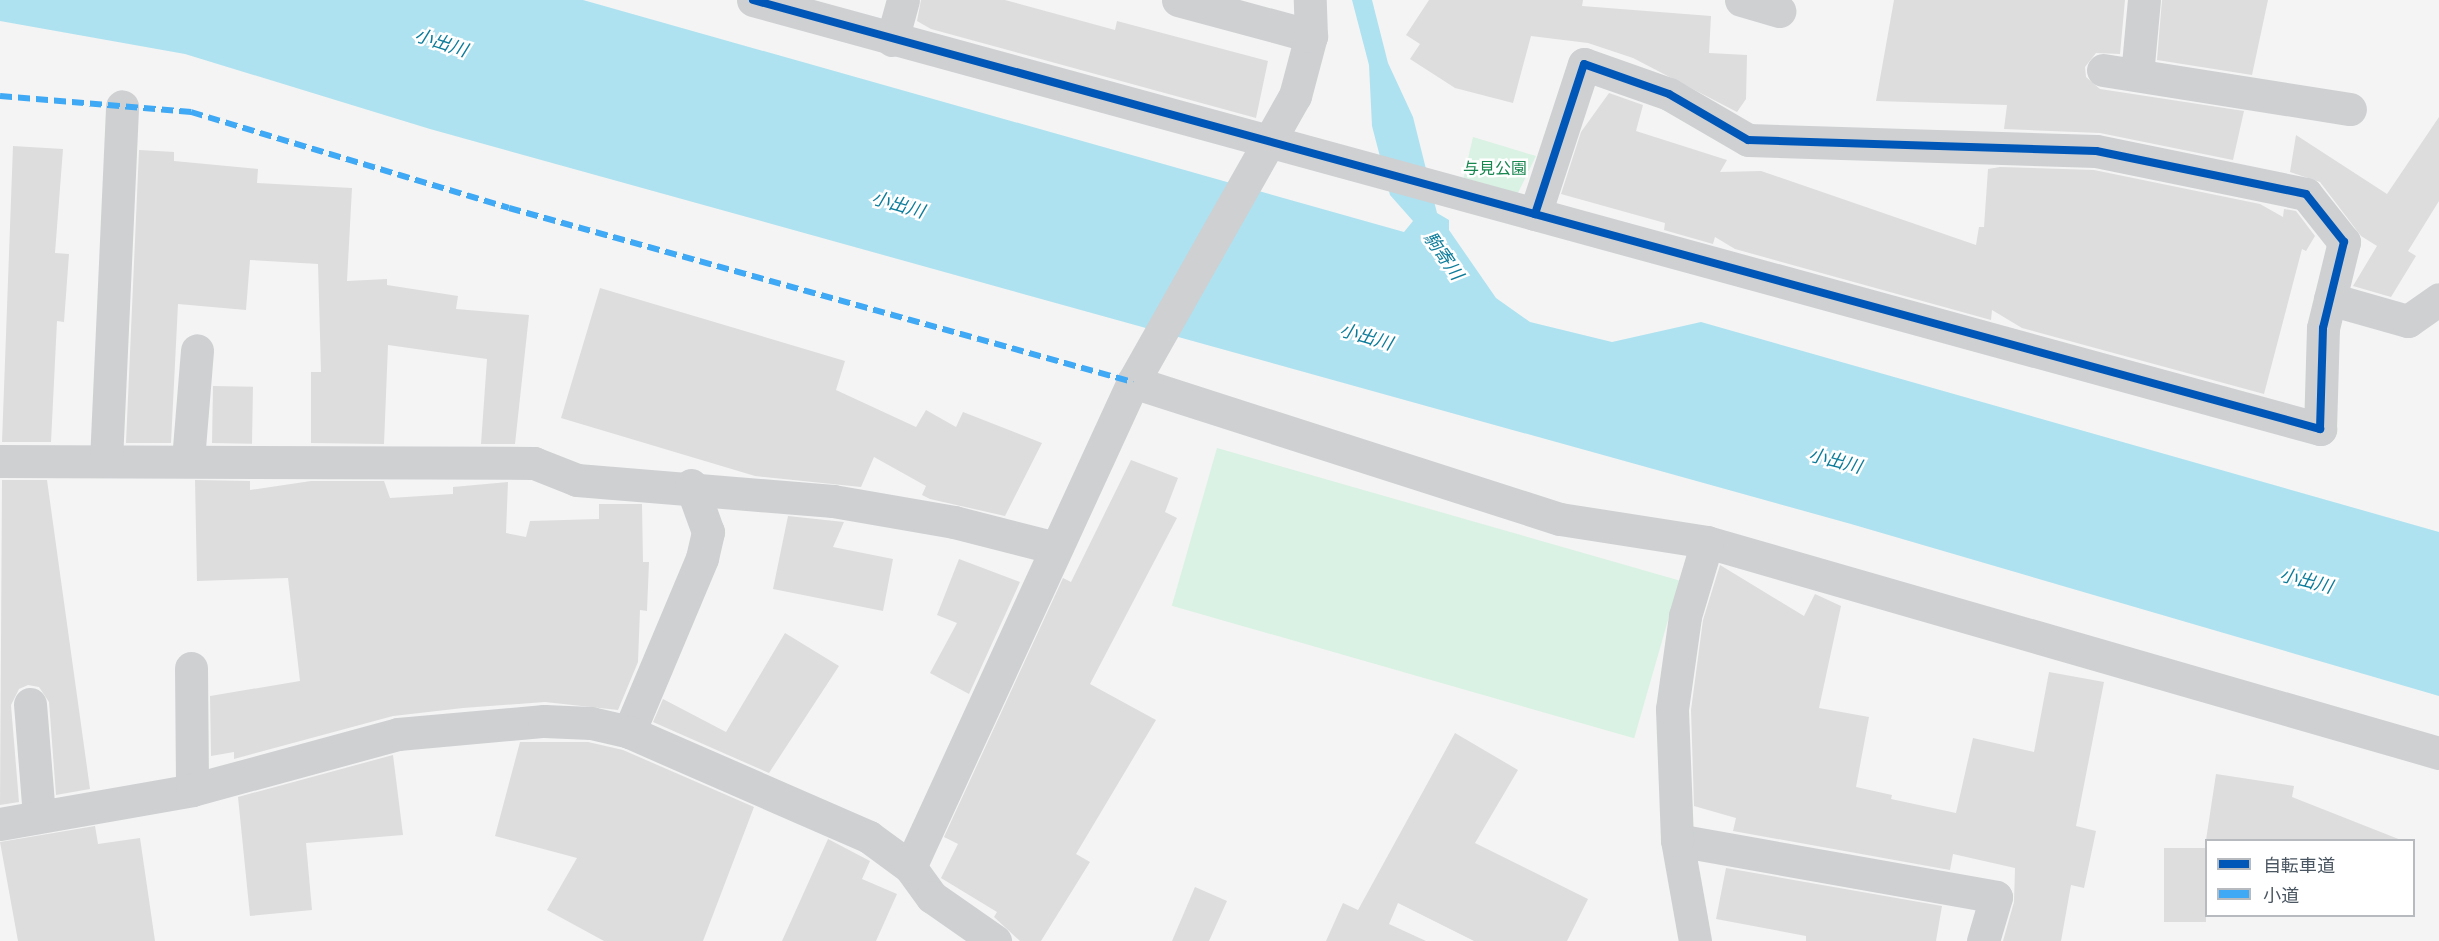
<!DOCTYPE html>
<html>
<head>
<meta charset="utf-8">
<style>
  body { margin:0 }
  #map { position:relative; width:2439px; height:941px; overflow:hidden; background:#f4f4f4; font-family:"Fira Sans Condensed","Noto Sans JP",sans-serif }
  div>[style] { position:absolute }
  .green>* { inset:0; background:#d9f2e3; transform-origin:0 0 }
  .water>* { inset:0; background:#aee2f0 }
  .building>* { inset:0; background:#ddddde; transform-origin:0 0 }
  .minor>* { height:33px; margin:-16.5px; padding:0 16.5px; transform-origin:16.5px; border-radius:16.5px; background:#ced0d2 }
  .quiet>* { height:6px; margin-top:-3px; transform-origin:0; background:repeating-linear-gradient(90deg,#3fa9f5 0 12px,transparent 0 18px) }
  .cycleway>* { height:8px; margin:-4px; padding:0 4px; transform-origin:4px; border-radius:4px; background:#0057b8 }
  span { translate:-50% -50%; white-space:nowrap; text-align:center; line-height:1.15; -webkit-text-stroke:5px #fff; paint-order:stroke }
  .park-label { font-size:16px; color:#17864f }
  .water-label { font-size:18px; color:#0c7c9b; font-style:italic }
  .legend { position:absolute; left:2205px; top:839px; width:210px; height:78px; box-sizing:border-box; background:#fff; border:2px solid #b7bbc0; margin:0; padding:8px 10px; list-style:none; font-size:18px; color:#4a5661 }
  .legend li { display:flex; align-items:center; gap:12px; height:30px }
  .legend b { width:30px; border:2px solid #b7bbc0 }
</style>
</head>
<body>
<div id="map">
  <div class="green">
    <div style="clip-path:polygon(1473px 137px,1536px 156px,1515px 199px,1462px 185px)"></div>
    <div style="left:1217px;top:448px;width:481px;height:164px;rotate:16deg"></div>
  </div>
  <div class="water">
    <div style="clip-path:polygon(0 0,583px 0,1404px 232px,1413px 221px,1390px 195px,1372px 126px,1369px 65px,1352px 0,1372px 0,1388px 63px,1413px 117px,1437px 213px,1449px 220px,1449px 230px,1496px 298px,1530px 322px,1612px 342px,1701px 322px,2439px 532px,2439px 696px,1851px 524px,430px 129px,185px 54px,0 21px)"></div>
  </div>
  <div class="building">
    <div style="clip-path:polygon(921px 0,1005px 0,1115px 30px,1117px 21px,1268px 61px,1256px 118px,931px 29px,917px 21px)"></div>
    <div style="clip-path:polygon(1429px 0,1583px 0,1582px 6px,1711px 16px,1709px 53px,1747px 55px,1746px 99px,1737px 112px,1633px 58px,1588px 43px,1531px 36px,1513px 103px,1455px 88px,1410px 59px,1420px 44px,1406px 35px)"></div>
    <div style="clip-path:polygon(1894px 0,2125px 0,2120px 54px,2096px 53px,2085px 67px,2086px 77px,2100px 89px,2244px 111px,2233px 160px,2100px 133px,2004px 129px,2007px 105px,1876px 101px)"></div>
    <div style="clip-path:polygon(2162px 0,2268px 0,2252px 75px,2157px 60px)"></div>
    <div style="clip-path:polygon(1609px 93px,1643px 105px,1636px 131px,1727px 160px,1720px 172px,1761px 171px,1976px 245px,1979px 227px,1984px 227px,1988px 169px,2000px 167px,2094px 170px,2260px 204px,2283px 217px,2284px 209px,2296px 211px,2315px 236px,2306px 251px,2302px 249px,2264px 394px,2022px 328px,1992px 310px,1991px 320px,1735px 249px,1715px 237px,1713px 244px,1664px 230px,1665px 223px,1561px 194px,1581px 132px)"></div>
    <div style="clip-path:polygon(2439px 117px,2439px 201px,2408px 251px,2416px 256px,2391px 297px,2353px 286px,2377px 246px,2361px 236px,2320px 182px,2290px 172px,2296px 135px,2387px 194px)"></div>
    <div style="clip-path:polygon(13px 146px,63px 149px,55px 253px,69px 254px,64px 322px,57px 321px,51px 442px,2px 442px)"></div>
    <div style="clip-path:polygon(139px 150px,174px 152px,174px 161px,258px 169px,257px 183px,352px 188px,347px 281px,387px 279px,387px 285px,458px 296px,456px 309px,529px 315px,515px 444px,481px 444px,487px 359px,388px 345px,384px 444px,311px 443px,311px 372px,321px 372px,318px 264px,250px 260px,246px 310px,178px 304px,171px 443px,126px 443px)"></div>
    <div style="clip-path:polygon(600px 288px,845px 361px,836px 390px,916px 427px,926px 410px,956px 427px,963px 412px,1042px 443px,1005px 516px,930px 499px,922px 495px,926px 486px,874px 457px,861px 487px,755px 476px,561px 418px)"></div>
    <div style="left:213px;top:386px;width:40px;height:57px;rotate:1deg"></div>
    <div style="clip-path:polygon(1131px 460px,1178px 478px,1165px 512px,1177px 518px,1090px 684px,1156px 720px,1076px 854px,1090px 862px,1041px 941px,1020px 941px,994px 917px,997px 912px,941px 878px,958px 844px,944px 837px,1063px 578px,1071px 582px)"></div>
    <div style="clip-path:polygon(2px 480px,47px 480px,90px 789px,56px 795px,49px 702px,39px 687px,28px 685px,19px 689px,11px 705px,19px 802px,0 805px)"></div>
    <div style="clip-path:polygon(195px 480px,250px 481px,250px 490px,311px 481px,384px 481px,390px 498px,453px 494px,453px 487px,508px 482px,506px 533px,526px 537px,530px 521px,599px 519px,599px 504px,642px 504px,643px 562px,649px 562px,647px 611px,640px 610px,638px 662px,618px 710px,545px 702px,463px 708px,393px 716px,234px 759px,234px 752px,211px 756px,210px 696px,300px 681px,288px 578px,197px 581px)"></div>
    <div style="clip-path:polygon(788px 516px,844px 522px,833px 547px,893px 559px,883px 611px,773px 589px)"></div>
    <div style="clip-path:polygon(959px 559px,1020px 582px,969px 694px,930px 673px,957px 623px,937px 615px)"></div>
    <div style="clip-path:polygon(1720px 565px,1804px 616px,1815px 594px,1841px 606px,1819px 708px,1869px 717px,1856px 787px,1892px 795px,1891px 799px,1956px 813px,1973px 738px,2034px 752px,2049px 672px,2104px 682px,2076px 826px,2096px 831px,2084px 888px,2071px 885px,2061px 941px,2003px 941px,2014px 902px,2015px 868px,1953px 854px,1950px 870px,1733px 831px,1736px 818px,1694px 806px,1691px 710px,1703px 620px)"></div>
    <div style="clip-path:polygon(785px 633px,839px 666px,769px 773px,653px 722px,663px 699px,726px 732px)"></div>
    <div style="clip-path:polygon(1455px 733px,1518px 770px,1475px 843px,1588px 899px,1567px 941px,1474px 941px,1398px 903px,1389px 924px,1426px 941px,1326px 941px,1343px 903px,1358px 910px)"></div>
    <div style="clip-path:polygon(520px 742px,588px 742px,623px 750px,754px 807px,703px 941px,604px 941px,547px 910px,577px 858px,495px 836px)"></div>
    <div style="clip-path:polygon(393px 755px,403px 835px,306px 843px,312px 910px,250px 916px,238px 797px)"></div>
    <div style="clip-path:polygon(2216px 774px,2294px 786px,2292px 797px,2401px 840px,2206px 840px)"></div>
    <div style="clip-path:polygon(95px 826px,98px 844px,140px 838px,155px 941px,18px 941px,0 842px)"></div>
    <div style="clip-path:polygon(828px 839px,870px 861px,862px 879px,897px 894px,876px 941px,782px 941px)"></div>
    <div style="left:2164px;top:848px;width:42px;height:74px"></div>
    <div style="clip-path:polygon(1726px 868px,1942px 906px,1936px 941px,1806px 941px,1806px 936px,1716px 919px)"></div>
    <div style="clip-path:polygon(1195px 887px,1227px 901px,1209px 941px,1172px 941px)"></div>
  </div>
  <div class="minor">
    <div style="left:753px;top:0;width:1625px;rotate:15.31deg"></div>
    <div style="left:2320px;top:429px;width:101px;rotate:-88.3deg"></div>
    <div style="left:2323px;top:328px;width:89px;rotate:-76.3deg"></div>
    <div style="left:2344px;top:242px;width:61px;rotate:-128.4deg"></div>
    <div style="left:2306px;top:194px;width:214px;rotate:-168.4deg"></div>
    <div style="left:2096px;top:151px;width:348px;rotate:-178.2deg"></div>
    <div style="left:1748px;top:140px;width:91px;rotate:-149.8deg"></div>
    <div style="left:1669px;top:94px;width:90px;rotate:-160.6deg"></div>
    <div style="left:1584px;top:64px;width:158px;rotate:108.1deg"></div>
    <div style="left:1178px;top:0;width:138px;rotate:15.1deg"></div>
    <div style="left:1741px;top:0;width:40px;rotate:16deg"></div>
    <div style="left:892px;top:40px;width:41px;rotate:-74.6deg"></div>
    <div style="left:2103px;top:70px;width:250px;rotate:9deg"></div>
    <div style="left:2137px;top:75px;width:75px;rotate:-84.7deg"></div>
    <div style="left:2330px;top:299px;width:81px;rotate:15.8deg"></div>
    <div style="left:2408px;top:321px;width:38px;rotate:-35deg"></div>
    <div style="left:1133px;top:382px;width:448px;rotate:17.8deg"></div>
    <div style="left:1560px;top:519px;width:149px;rotate:8.9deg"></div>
    <div style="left:1707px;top:542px;width:762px;rotate:16.08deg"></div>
    <div style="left:188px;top:460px;width:110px;rotate:-85.3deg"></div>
    <div style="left:0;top:461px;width:534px;rotate:0.21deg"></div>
    <div style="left:534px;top:463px;width:46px;rotate:21.6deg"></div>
    <div style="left:577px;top:480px;width:257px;rotate:4.7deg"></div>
    <div style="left:833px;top:501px;width:123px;rotate:9.8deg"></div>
    <div style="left:954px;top:522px;width:105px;rotate:14.3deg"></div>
    <div style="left:106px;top:461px;width:355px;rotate:-87.4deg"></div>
    <div style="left:191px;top:668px;width:122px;rotate:89.5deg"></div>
    <div style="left:30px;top:704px;width:111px;rotate:85.4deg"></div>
    <div style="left:629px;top:732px;width:189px;rotate:-67.2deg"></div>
    <div style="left:702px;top:558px;width:27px;rotate:-77deg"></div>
    <div style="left:708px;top:532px;width:50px;rotate:-109.9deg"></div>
    <div style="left:0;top:824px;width:195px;rotate:-10deg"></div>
    <div style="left:192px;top:790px;width:213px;rotate:-15.2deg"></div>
    <div style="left:398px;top:734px;width:147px;rotate:-5.1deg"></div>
    <div style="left:544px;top:721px;width:47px;rotate:2.4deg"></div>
    <div style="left:591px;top:723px;width:39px;rotate:13deg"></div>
    <div style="left:629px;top:732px;width:262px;rotate:23.6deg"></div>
    <div style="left:869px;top:837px;width:51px;rotate:36.2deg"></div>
    <div style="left:910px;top:867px;width:37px;rotate:54deg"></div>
    <div style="left:932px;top:897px;width:77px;rotate:34.9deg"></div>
    <div style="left:1677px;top:840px;width:324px;rotate:10.1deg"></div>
    <div style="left:1996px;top:897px;width:46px;rotate:106.5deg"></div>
    <div style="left:910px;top:867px;width:534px;rotate:-65.31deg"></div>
    <div style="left:1133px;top:382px;width:329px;rotate:-60.5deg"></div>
    <div style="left:1295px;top:96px;width:62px;rotate:-75.1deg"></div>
    <div style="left:1311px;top:36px;width:36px;rotate:-92deg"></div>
    <div style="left:1695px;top:941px;width:103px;rotate:-100.1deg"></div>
    <div style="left:1677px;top:840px;width:131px;rotate:-92.2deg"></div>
    <div style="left:1672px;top:709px;width:94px;rotate:-82deg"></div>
    <div style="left:1685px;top:616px;width:77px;rotate:-73.4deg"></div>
  </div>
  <div class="quiet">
    <div style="left:0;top:96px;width:192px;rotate:4.8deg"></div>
    <div style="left:191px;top:112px;width:332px;rotate:16.8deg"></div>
    <div style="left:509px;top:208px;width:648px;rotate:15.58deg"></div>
  </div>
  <div class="cycleway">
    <div style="left:753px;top:0;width:1625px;rotate:15.31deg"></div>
    <div style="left:2320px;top:429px;width:101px;rotate:-88.3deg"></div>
    <div style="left:2323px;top:328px;width:89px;rotate:-76.3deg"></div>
    <div style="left:2344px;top:242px;width:61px;rotate:-128.4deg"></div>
    <div style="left:2306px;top:194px;width:214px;rotate:-168.4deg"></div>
    <div style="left:2096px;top:151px;width:348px;rotate:-178.2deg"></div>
    <div style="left:1748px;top:140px;width:91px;rotate:-149.8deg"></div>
    <div style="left:1669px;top:94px;width:90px;rotate:-160.6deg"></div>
    <div style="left:1584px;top:64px;width:158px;rotate:108.1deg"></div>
  </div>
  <div class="park-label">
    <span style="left:1495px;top:169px">与見公園</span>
  </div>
  <div class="water-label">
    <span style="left:441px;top:43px;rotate:18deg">小出川</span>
    <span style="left:898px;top:205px;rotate:16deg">小出川</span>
    <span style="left:1443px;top:256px;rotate:55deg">駒寄川</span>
    <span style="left:1366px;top:337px;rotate:16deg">小出川</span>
    <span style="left:1835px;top:461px;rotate:14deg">小出川</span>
    <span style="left:2306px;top:581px;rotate:14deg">小出川</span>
  </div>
  <ul class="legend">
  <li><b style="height:8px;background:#0057b8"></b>自転車道</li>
  <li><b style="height:8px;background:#3fa9f5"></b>小道</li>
  </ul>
</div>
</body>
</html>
